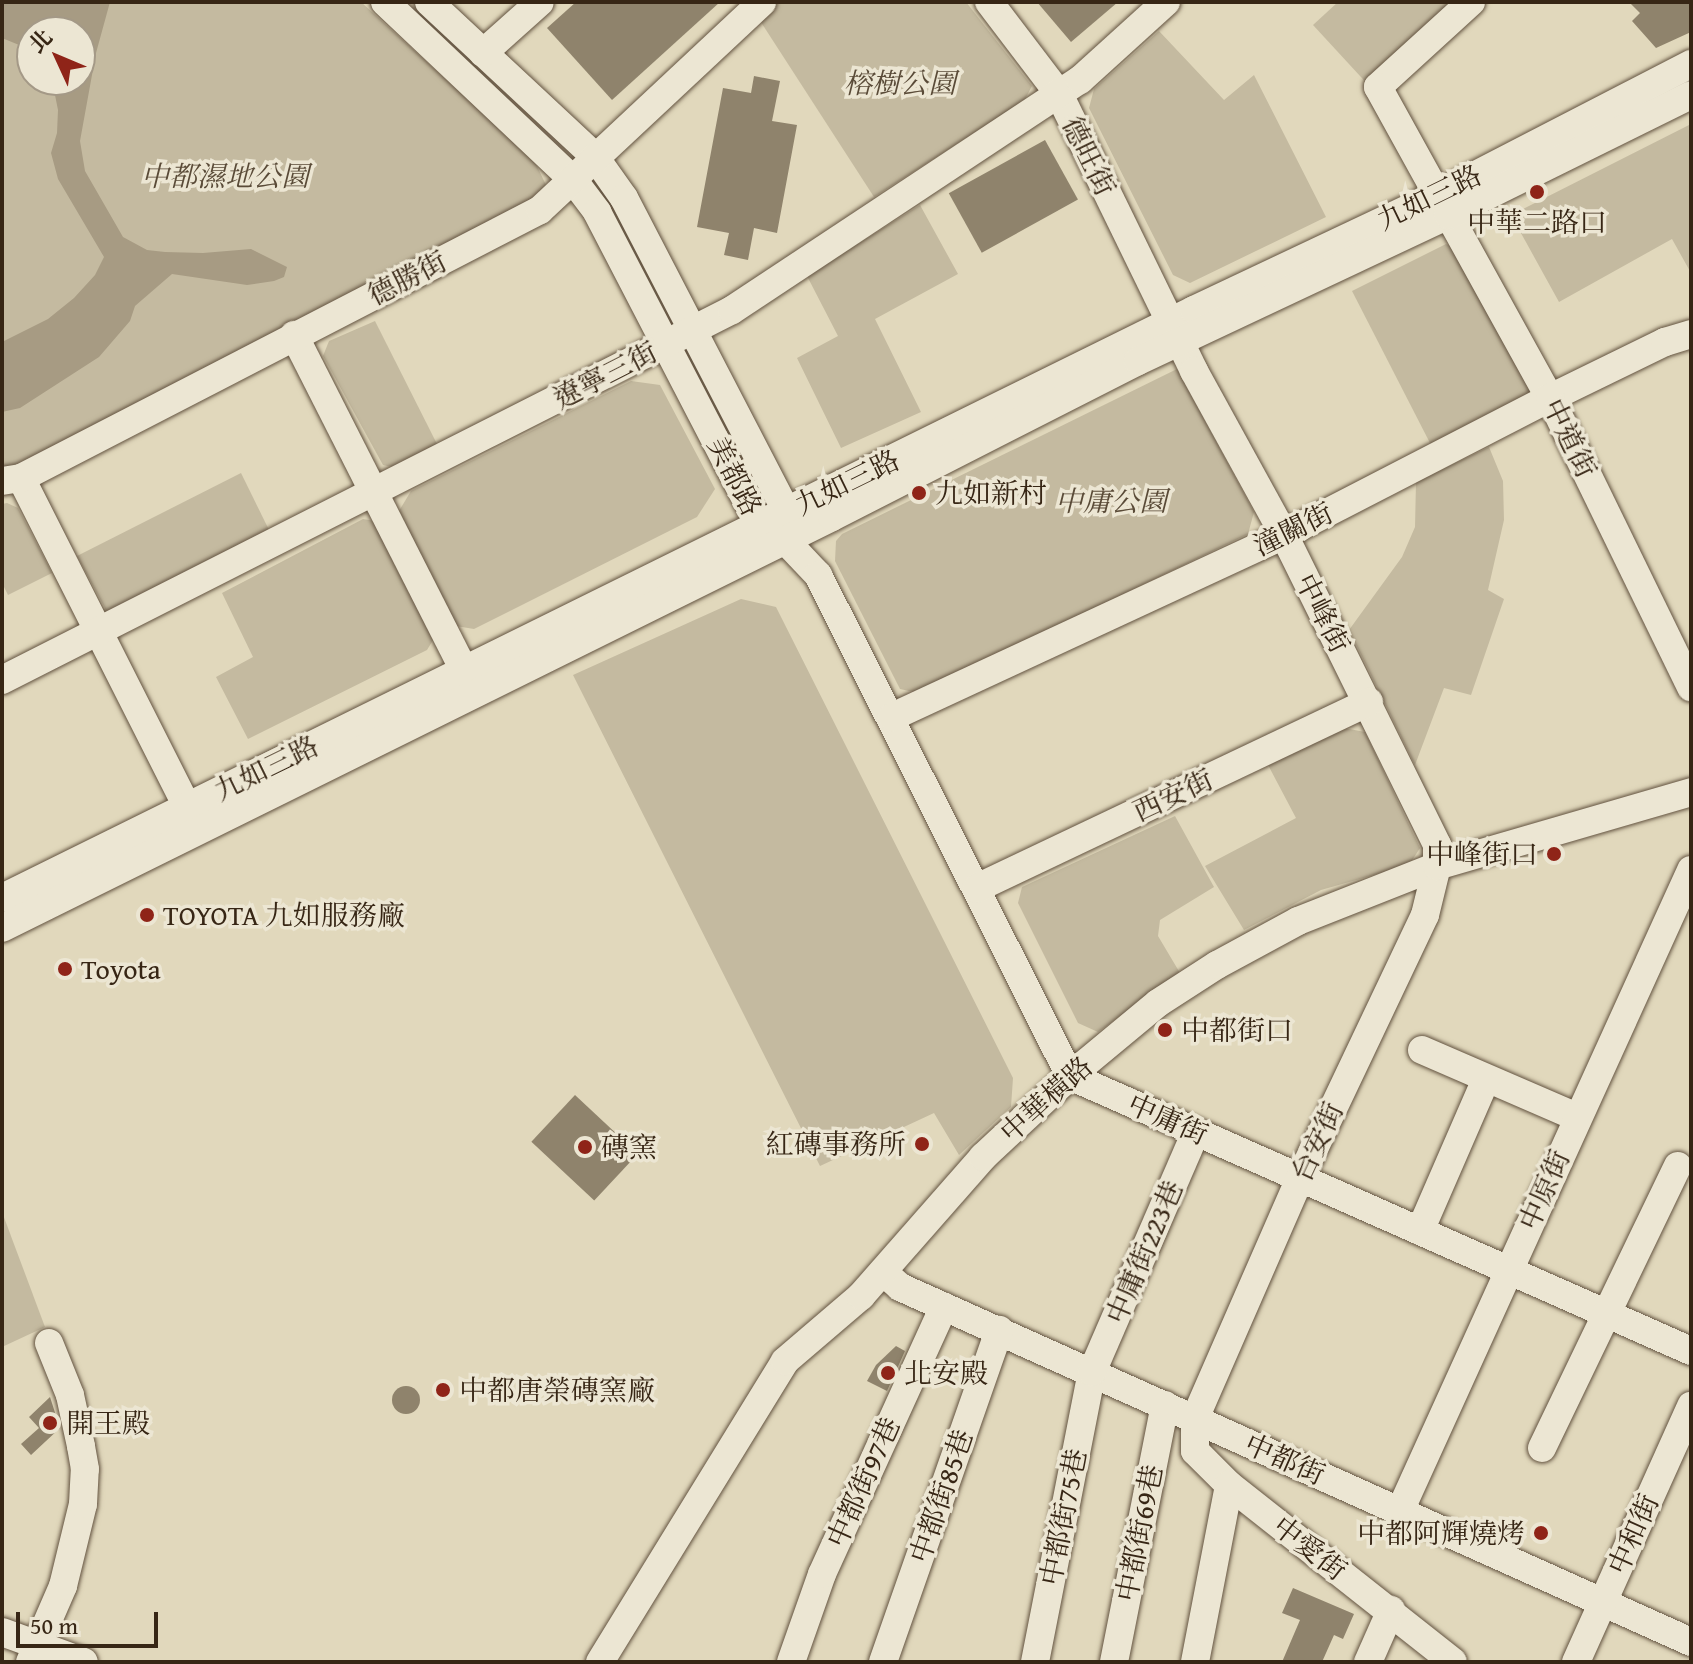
<!DOCTYPE html>
<html>
<head>
<meta charset="utf-8">
<style>
  body { margin:0 }
  #map { position:relative; width:1693px; height:1664px; overflow:hidden; background:#e1d8bc; font-family:"Gentium Book Plus","Noto Serif TC",serif }
  div>[style] { position:absolute }
  .green>* { inset:0; background:#c4baa0 }
  .water>* { inset:0; background:#a79b83 }
  .building>* { inset:0; background:#8f836c; transform-origin:0 0 }
  .round { border-radius:50% }
  .roads { filter:drop-shadow(0 0 2px #62523f) drop-shadow(0 0 2px #62523f) }
  .minor>* { height:28px; margin:-14px; padding:0 14px; transform-origin:14px; border-radius:14px; background:#ece6d3 }
  .dots>* { width:22px; height:22px; translate:-50% -50%; box-sizing:border-box; border:4px solid #ece6d3; border-radius:50% }
  span { translate:-50% -50%; white-space:nowrap; text-align:center; line-height:1.15; -webkit-text-stroke:7px #ece6d3; paint-order:stroke }
  .park-label { font-size:28px; color:#5a4b38; font-style:italic }
  .street-label { font-size:28px; color:#372615 }
  .poi-label { font-size:28px; color:#372615 }
  .left { translate:0 -50%; text-align:left }
  .right { translate:-100% -50%; text-align:right }
  .frame { position:absolute; inset:0; border:4px solid #372615; pointer-events:none }
  .north { position:absolute; left:16px; top:16px; width:80px; height:80px; box-sizing:border-box; background:#ece6d3; border:2px solid #a49987; border-radius:50%; rotate:314deg; font-size:22px; font-weight:700; line-height:32px; text-align:center; color:#372615 }
  .north::after { content:''; display:block; margin:auto; width:28px; height:36px; background:#8f2418; clip-path:polygon(50% 0,100% 100%,50% 72%,0 100%) }
  .scale { position:absolute; left:16px; top:1612px; width:142px; height:36px; box-sizing:border-box; border:4px solid #372615; border-top:0; padding-left:10px; font-size:24px; line-height:28px; white-space:nowrap; color:#372615; -webkit-text-stroke:6px #ece6d3; paint-order:stroke }
</style>
</head>
<body>
<div id="map">
  <div class="green">
    <div style="clip-path:polygon(evenodd,2px 2px,361px 2px,534px 160px,546px 185px,524px 209px,2px 481px,2px 2px,32px 32px,80px 32px,80px 80px,32px 80px,32px 32px)"></div>
    <div style="clip-path:polygon(772px 2px,966px 2px,1032px 86px,1024px 101px,874px 197px,757px 16px)"></div>
    <div style="clip-path:polygon(1338px 2px,1468px 2px,1372px 89px,1313px 25px)"></div>
    <div style="clip-path:polygon(1159px 31px,1224px 100px,1254px 75px,1326px 217px,1190px 283px,1173px 275px,1089px 108px,1094px 89px)"></div>
    <div style="clip-path:polygon(1691px 124px,1691px 273px,1672px 239px,1559px 302px,1511px 215px)"></div>
    <div style="clip-path:polygon(920px 205px,958px 274px,875px 319px,921px 412px,841px 448px,797px 358px,838px 336px,807px 276px)"></div>
    <div style="clip-path:polygon(1446px 244px,1460px 250px,1533px 385px,1521px 403px,1431px 445px,1352px 291px)"></div>
    <div style="clip-path:polygon(375px 321px,438px 446px,396px 468px,383px 465px,323px 356px,329px 341px)"></div>
    <div style="clip-path:polygon(1177px 369px,1254px 512px,1248px 534px,918px 693px,900px 689px,835px 561px,836px 541px,842px 534px)"></div>
    <div style="clip-path:polygon(631px 381px,660px 385px,715px 489px,697px 517px,474px 629px,456px 626px,399px 511px,411px 491px)"></div>
    <div style="clip-path:polygon(1489px 447px,1503px 481px,1504px 520px,1488px 590px,1504px 599px,1471px 695px,1444px 688px,1415px 765px,1349px 630px,1402px 557px,1415px 527px,1416px 482px)"></div>
    <div style="clip-path:polygon(241px 473px,270px 532px,112px 613px,106px 610px,77px 556px)"></div>
    <div style="clip-path:polygon(7px 503px,18px 508px,52px 573px,8px 595px,2px 583px,2px 504px)"></div>
    <div style="clip-path:polygon(363px 519px,381px 522px,436px 635px,427px 650px,248px 739px,216px 677px,253px 657px,222px 593px)"></div>
    <div style="clip-path:polygon(741px 599px,776px 607px,1013px 1078px,1011px 1107px,959px 1155px,934px 1113px,820px 1166px,573px 675px)"></div>
    <div style="clip-path:polygon(1344px 728px,1365px 732px,1420px 848px,1409px 865px,1321px 890px,1244px 930px,1205px 866px,1296px 818px,1267px 763px)"></div>
    <div style="clip-path:polygon(1175px 816px,1214px 887px,1160px 920px,1158px 936px,1180px 973px,1098px 1032px,1078px 1023px,1018px 903px,1022px 887px)"></div>
    <div style="clip-path:polygon(2px 1212px,45px 1327px,2px 1347px)"></div>
  </div>
  <div class="water">
    <div style="clip-path:polygon(2px 2px,110px 2px,96px 53px,80px 141px,85px 171px,123px 237px,147px 250px,165px 252px,203px 253px,251px 249px,287px 267px,284px 277px,274px 281px,247px 285px,172px 274px,135px 306px,130px 321px,99px 357px,20px 408px,2px 412px,2px 342px,48px 319px,74px 298px,95px 275px,104px 257px,58px 179px,51px 153px,57px 133px,58px 110px,52px 80px,80px 80px,80px 32px,32px 32px,32px 56px,24px 47px,2px 38px)"></div>
  </div>
  <div class="building">
    <div style="clip-path:polygon(576px 2px,720px 2px,612px 100px,547px 28px)"></div>
    <div style="clip-path:polygon(1037px 2px,1118px 2px,1071px 42px)"></div>
    <div style="clip-path:polygon(1629px 2px,1691px 2px,1691px 32px,1656px 48px,1632px 21px,1640px 13px)"></div>
    <div style="clip-path:polygon(754px 76px,780px 81px,772px 121px,797px 125px,777px 233px,754px 228px,748px 260px,724px 255px,729px 233px,697px 227px,723px 88px,751px 93px)"></div>
    <div style="left:1045px;top:140px;width:68px;height:110px;rotate:61deg"></div>
    <div style="left:575px;top:1095px;width:86px;height:64px;rotate:43deg"></div>
    <div style="clip-path:polygon(896px 1346px,905px 1351px,887px 1391px,867px 1381px,876px 1365px)"></div>
    <div class="round" style="left:392px;top:1386px;width:28px;height:28px"></div>
    <div style="clip-path:polygon(50px 1397px,60px 1428px,31px 1455px,21px 1444px,39px 1428px,29px 1417px)"></div>
    <div style="clip-path:polygon(1293px 1588px,1354px 1614px,1343px 1639px,1334px 1635px,1322px 1662px,1282px 1662px,1300px 1620px,1282px 1613px)"></div>
  </div>
  <div class="roads">
    <div class="minor">
      <div style="left:385px;top:2px;width:260px;rotate:43.4deg"></div>
      <div style="left:574px;top:181px;width:39px;rotate:53deg"></div>
      <div style="left:597px;top:212px;width:352px;rotate:62.6deg"></div>
      <div style="left:759px;top:525px;width:29px;rotate:29deg"></div>
      <div style="left:784px;top:539px;width:50px;rotate:46.6deg"></div>
      <div style="left:818px;top:575px;width:561px;rotate:63.3deg"></div>
      <div style="left:1070px;top:1076px;width:679px;rotate:23.89deg"></div>
      <div style="left:429px;top:2px;width:227px;rotate:43deg"></div>
      <div style="left:595px;top:157px;width:50px;rotate:54.7deg"></div>
      <div style="left:624px;top:198px;width:354px;rotate:62.6deg"></div>
      <div style="left:787px;top:512px;width:19px;rotate:96deg"></div>
      <div style="left:989px;top:2px;width:116px;rotate:52.7deg"></div>
      <div style="left:1059px;top:94px;width:308px;rotate:64deg"></div>
      <div style="left:1194px;top:371px;width:187px;rotate:61.2deg"></div>
      <div style="left:1284px;top:535px;width:346px;rotate:63.7deg"></div>
      <div style="left:1437px;top:845px;width:21px;rotate:90deg"></div>
      <div style="left:1437px;top:866px;width:50px;rotate:103.8deg"></div>
      <div style="left:1425px;top:915px;width:291px;rotate:115.4deg"></div>
      <div style="left:1300px;top:1178px;width:262px;rotate:113.6deg"></div>
      <div style="left:1195px;top:1418px;width:33px;rotate:90deg"></div>
      <div style="left:1195px;top:1451px;width:48px;rotate:45deg"></div>
      <div style="left:1229px;top:1485px;width:285px;rotate:38.3deg"></div>
      <div style="left:1471px;top:2px;width:126px;rotate:137.6deg"></div>
      <div style="left:1378px;top:87px;width:355px;rotate:61.1deg"></div>
      <div style="left:1550px;top:398px;width:322px;rotate:64deg"></div>
      <div style="left:483px;top:53px;width:76px;rotate:-41.8deg"></div>
      <div style="left:294px;top:335px;width:376px;rotate:63.1deg"></div>
      <div style="left:21px;top:478px;width:386px;rotate:63.2deg"></div>
      <div style="left:2px;top:481px;width:19px;rotate:-9deg"></div>
      <div style="left:21px;top:478px;width:584px;rotate:-27.31deg"></div>
      <div style="left:540px;top:210px;width:304px;rotate:-43.1deg"></div>
      <div style="left:2px;top:680px;width:818px;rotate:-26.88deg"></div>
      <div style="left:732px;top:310px;width:417px;rotate:-33.5deg"></div>
      <div style="left:1080px;top:80px;width:116px;rotate:-42.2deg"></div>
      <div style="left:892px;top:717px;width:432px;rotate:-24.9deg"></div>
      <div style="left:1284px;top:535px;width:299px;rotate:-27.3deg"></div>
      <div style="left:1550px;top:398px;width:128px;rotate:-26deg"></div>
      <div style="left:1665px;top:342px;width:27px;rotate:-17deg"></div>
      <div style="left:977px;top:888px;width:434px;rotate:-25.4deg"></div>
      <div style="left:2px;top:898px;width:1329px;rotate:-26.26deg"></div>
      <div style="left:1194px;top:310px;width:269px;rotate:-25.3deg"></div>
      <div style="left:1437px;top:195px;width:286px;rotate:-27.3deg"></div>
      <div style="left:2px;top:928px;width:926px;rotate:-26.34deg"></div>
      <div style="left:832px;top:517px;width:343px;rotate:-27deg"></div>
      <div style="left:1138px;top:361px;width:343px;rotate:-25.2deg"></div>
      <div style="left:1448px;top:215px;width:271px;rotate:-26.3deg"></div>
      <div style="left:1422px;top:1050px;width:169px;rotate:23.4deg"></div>
      <div style="left:1420px;top:1231px;width:166px;rotate:-66.5deg"></div>
      <div style="left:883px;top:1272px;width:23px;rotate:41deg"></div>
      <div style="left:900px;top:1287px;width:867px;rotate:24.17deg"></div>
      <div style="left:1542px;top:1448px;width:313px;rotate:-64.3deg"></div>
      <div style="left:1400px;top:1511px;width:704px;rotate:-65.58deg"></div>
      <div style="left:2px;top:1632px;width:87px;rotate:20.1deg"></div>
      <div style="left:30px;top:1662px;width:83px;rotate:-66.5deg"></div>
      <div style="left:63px;top:1586px;width:84px;rotate:-76.3deg"></div>
      <div style="left:83px;top:1504px;width:35px;rotate:-87deg"></div>
      <div style="left:85px;top:1469px;width:23px;rotate:-100deg"></div>
      <div style="left:81px;top:1446px;width:52px;rotate:-102.2deg"></div>
      <div style="left:70px;top:1395px;width:56px;rotate:-112deg"></div>
      <div style="left:600px;top:1662px;width:353px;rotate:-58.4deg"></div>
      <div style="left:785px;top:1361px;width:100px;rotate:-40.5deg"></div>
      <div style="left:861px;top:1296px;width:185px;rotate:-48.7deg"></div>
      <div style="left:983px;top:1157px;width:119px;rotate:-43deg"></div>
      <div style="left:1070px;top:1076px;width:114px;rotate:-39.7deg"></div>
      <div style="left:1158px;top:1003px;width:70px;rotate:-32.8deg"></div>
      <div style="left:1217px;top:965px;width:92px;rotate:-28.5deg"></div>
      <div style="left:1298px;top:921px;width:149px;rotate:-21.6deg"></div>
      <div style="left:1437px;top:866px;width:265px;rotate:-16.2deg"></div>
      <div style="left:791px;top:1662px;width:93px;rotate:-70.6deg"></div>
      <div style="left:822px;top:1574px;width:294px;rotate:-65.5deg"></div>
      <div style="left:883px;top:1662px;width:352px;rotate:-70.7deg"></div>
      <div style="left:1035px;top:1662px;width:296px;rotate:-78.9deg"></div>
      <div style="left:1092px;top:1372px;width:262px;rotate:-66.6deg"></div>
      <div style="left:1114px;top:1662px;width:262px;rotate:-78.8deg"></div>
      <div style="left:1195px;top:1662px;width:180px;rotate:-79.1deg"></div>
      <div style="left:1368px;top:1662px;width:57px;rotate:-66.1deg"></div>
      <div style="left:1576px;top:1662px;width:281px;rotate:-65.8deg"></div>
    </div>
  </div>
  <div class="dots">
    <div style="left:1537px;top:192px;background:#8f2418"></div>
    <div style="left:919px;top:493px;background:#8f2418"></div>
    <div style="left:1554px;top:854px;background:#8f2418"></div>
    <div style="left:147px;top:915px;background:#8f2418"></div>
    <div style="left:65px;top:969px;background:#8f2418"></div>
    <div style="left:1165px;top:1030px;background:#8f2418"></div>
    <div style="left:922px;top:1144px;background:#8f2418"></div>
    <div style="left:585px;top:1147px;background:#8f2418"></div>
    <div style="left:888px;top:1373px;background:#8f2418"></div>
    <div style="left:443px;top:1390px;background:#8f2418"></div>
    <div style="left:50px;top:1423px;background:#8f2418"></div>
    <div style="left:1541px;top:1533px;background:#8f2418"></div>
  </div>
  <div class="park-label">
    <span style="left:900px;top:83px">榕樹公園</span>
    <span style="left:225px;top:176px">中都濕地公園</span>
    <span style="left:1111px;top:501px">中庸公園</span>
  </div>
  <div class="street-label">
    <span style="left:1089px;top:156px;rotate:64deg">德旺街</span>
    <span style="left:1429px;top:197px;rotate:-26deg">九如三路</span>
    <span style="left:407px;top:278px;rotate:-27deg">德勝街</span>
    <span style="left:605px;top:375px;rotate:-27deg">遼寧三街</span>
    <span style="left:1570px;top:438px;rotate:64deg">中道街</span>
    <span style="left:735px;top:476px;rotate:63deg">美都路</span>
    <span style="left:847px;top:482px;rotate:-26deg">九如三路</span>
    <span style="left:1293px;top:529px;rotate:-26deg">潼關街</span>
    <span style="left:1323px;top:613px;rotate:63deg">中峰街</span>
    <span style="left:266px;top:768px;rotate:-26deg">九如三路</span>
    <span style="left:1173px;top:795px;rotate:-25deg">西安街</span>
    <span style="left:1046px;top:1099px;rotate:-42deg">中華橫路</span>
    <span style="left:1168px;top:1119px;rotate:24deg">中庸街</span>
    <span style="left:1317px;top:1142px;rotate:-65deg">台安街</span>
    <span style="left:1544px;top:1190px;rotate:-66deg">中原街</span>
    <span style="left:1144px;top:1252px;rotate:-67deg">中庸街223巷</span>
    <span style="left:1285px;top:1459px;rotate:24deg">中都街</span>
    <span style="left:863px;top:1482px;rotate:-66deg">中都街97巷</span>
    <span style="left:941px;top:1496px;rotate:-71deg">中都街85巷</span>
    <span style="left:1063px;top:1517px;rotate:-79deg">中都街75巷</span>
    <span style="left:1139px;top:1533px;rotate:-79deg">中都街69巷</span>
    <span style="left:1633px;top:1534px;rotate:-66deg">中和街</span>
    <span style="left:1310px;top:1548px;rotate:38deg">中愛街</span>
  </div>
  <div class="poi-label">
    <span style="left:1537px;top:222px">中華二路口</span>
    <span class="left" style="left:935px;top:493px">九如新村</span>
    <span class="right" style="left:1538px;top:854px">中峰街口</span>
    <span class="left" style="left:163px;top:915px">TOYOTA 九如服務廠</span>
    <span class="left" style="left:81px;top:969px">Toyota</span>
    <span class="left" style="left:1181px;top:1030px">中都街口</span>
    <span class="right" style="left:906px;top:1144px">紅磚事務所</span>
    <span class="left" style="left:601px;top:1147px">磚窯</span>
    <span class="left" style="left:904px;top:1373px">北安殿</span>
    <span class="left" style="left:459px;top:1390px">中都唐榮磚窯廠</span>
    <span class="left" style="left:66px;top:1423px">開王殿</span>
    <span class="right" style="left:1525px;top:1533px">中都阿輝燒烤</span>
  </div>
  <div class="frame"></div>
  <div class="north">北</div>
  <div class="scale">50 m</div>
</div>
</body>
</html>
